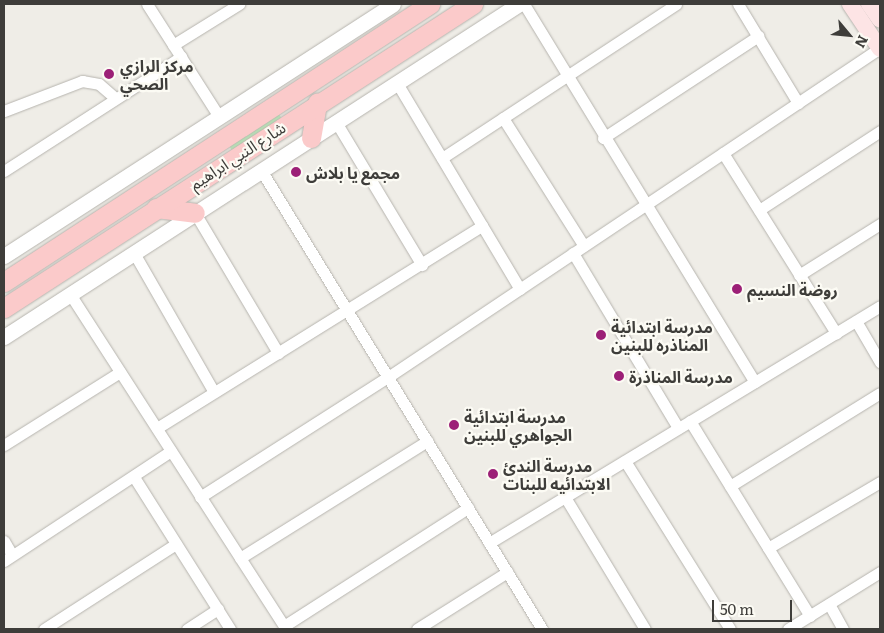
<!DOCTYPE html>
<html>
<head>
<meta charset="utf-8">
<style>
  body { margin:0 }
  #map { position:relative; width:884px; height:633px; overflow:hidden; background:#efede7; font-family:Literata,"Noto Sans Arabic",serif }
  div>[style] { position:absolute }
  .green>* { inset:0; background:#b8f1b8; transform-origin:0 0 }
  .roads { filter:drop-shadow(0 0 1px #b6b4ae) drop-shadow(0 0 1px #b6b4ae) }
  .minor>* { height:11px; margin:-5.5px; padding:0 5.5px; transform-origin:5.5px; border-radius:5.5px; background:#fff }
  .tertiary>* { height:15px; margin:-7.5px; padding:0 7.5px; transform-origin:7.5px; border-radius:7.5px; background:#fff }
  .secondary>* { height:16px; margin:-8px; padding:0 8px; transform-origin:8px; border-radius:8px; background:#fde4e5 }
  .primary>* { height:19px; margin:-9.5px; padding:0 9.5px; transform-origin:9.5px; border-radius:9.5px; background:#fbcaca }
  .dots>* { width:14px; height:14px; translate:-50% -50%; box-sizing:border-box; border:2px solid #fcfbf4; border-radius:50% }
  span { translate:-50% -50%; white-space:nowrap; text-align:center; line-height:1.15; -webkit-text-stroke:4.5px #fcfbf4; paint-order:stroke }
  .poi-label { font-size:16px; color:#3e3d3a; font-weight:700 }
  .left { translate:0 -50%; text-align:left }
  .street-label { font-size:16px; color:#3e3d3a }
  .frame { position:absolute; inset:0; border:5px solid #3e3d3a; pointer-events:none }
  .north { position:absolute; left:824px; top:10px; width:50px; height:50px; -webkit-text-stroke:4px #fcfbf4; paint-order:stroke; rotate:118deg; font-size:14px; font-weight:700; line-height:20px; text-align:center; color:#3e3d3a }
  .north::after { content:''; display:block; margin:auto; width:18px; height:22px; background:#3e3d3a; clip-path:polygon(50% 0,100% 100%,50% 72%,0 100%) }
  .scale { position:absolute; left:712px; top:600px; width:80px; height:22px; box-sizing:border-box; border:2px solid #3e3d3a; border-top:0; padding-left:6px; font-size:15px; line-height:18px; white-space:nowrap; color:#3e3d3a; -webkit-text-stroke:4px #fcfbf4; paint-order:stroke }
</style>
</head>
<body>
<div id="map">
  <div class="green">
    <div style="left:279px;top:114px;width:8px;height:59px;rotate:60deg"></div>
  </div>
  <div class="roads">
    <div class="minor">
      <div style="left:147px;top:4px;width:135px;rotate:57.4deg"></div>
      <div style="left:524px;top:4px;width:443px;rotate:58.6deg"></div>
      <div style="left:738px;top:4px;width:116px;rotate:58.8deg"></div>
      <div style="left:173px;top:45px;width:78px;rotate:-31.8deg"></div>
      <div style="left:397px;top:83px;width:240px;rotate:59.2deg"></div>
      <div style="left:4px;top:111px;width:84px;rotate:-21deg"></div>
      <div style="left:82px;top:81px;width:17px;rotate:10deg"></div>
      <div style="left:99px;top:84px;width:20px;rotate:41deg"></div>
      <div style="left:503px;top:118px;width:151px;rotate:57.7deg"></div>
      <div style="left:336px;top:122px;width:167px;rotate:59deg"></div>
      <div style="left:603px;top:138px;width:186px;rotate:-33.3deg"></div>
      <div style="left:723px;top:153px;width:213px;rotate:57.9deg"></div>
      <div style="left:442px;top:158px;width:280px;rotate:-33.3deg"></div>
      <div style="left:261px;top:170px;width:538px;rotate:58.53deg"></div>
      <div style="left:4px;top:171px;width:211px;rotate:-32.8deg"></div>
      <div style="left:759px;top:210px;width:145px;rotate:-33.1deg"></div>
      <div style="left:195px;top:213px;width:163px;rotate:59.3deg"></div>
      <div style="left:134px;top:253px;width:160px;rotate:60.1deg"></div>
      <div style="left:573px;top:253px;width:204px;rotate:59deg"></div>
      <div style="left:799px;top:275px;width:96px;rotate:-32.2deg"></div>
      <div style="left:70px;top:294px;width:399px;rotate:57.2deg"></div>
      <div style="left:856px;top:321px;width:48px;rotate:59.7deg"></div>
      <div style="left:690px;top:421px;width:229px;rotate:58.4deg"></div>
      <div style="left:157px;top:428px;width:383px;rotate:-31.9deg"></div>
      <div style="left:4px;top:445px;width:137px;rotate:-32.2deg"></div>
      <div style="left:625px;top:461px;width:198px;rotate:58deg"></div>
      <div style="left:134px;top:477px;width:180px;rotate:57.7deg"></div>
      <div style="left:730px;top:486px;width:176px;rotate:-31.8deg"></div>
      <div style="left:200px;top:497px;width:223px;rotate:-32.6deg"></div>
      <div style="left:388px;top:377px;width:592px;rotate:-33.77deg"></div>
      <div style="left:565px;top:497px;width:154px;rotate:58.8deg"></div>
      <div style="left:4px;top:541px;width:16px;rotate:60deg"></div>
      <div style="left:489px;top:543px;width:457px;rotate:-31.2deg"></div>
      <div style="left:768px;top:548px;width:130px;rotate:-30.5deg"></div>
      <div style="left:240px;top:558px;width:221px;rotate:-32deg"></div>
      <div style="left:4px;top:561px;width:200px;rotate:-33.4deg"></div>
      <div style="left:829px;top:604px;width:29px;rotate:61deg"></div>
      <div style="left:284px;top:626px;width:219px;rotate:-32.7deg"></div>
      <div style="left:44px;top:629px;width:157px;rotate:-32.8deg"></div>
      <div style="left:187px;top:629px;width:37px;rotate:-33deg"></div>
      <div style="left:417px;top:629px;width:107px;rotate:-32.3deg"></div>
      <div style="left:788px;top:629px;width:108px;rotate:-31.8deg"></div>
    </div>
    <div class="tertiary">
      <div style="left:4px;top:256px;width:463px;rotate:-32.9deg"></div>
      <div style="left:4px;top:337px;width:613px;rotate:-32.89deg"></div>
    </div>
    <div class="secondary">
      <div style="left:850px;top:4px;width:54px;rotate:56.3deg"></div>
      <div style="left:869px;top:4px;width:19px;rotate:55deg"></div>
    </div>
    <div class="primary">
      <div style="left:311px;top:138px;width:36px;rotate:-80deg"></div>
      <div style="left:156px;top:208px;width:39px;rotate:7deg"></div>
      <div style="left:4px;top:282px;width:509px;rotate:-33.13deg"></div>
      <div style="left:4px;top:308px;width:559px;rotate:-32.95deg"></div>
    </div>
  </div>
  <div class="dots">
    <div style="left:109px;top:74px;background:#9c2077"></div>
    <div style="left:296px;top:172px;background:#9c2077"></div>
    <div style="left:737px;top:289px;background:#9c2077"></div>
    <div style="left:601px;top:335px;background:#9c2077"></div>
    <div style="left:619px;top:376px;background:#9c2077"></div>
    <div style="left:454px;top:425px;background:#9c2077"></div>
    <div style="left:493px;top:474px;background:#9c2077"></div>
  </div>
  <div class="poi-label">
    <span class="left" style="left:120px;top:74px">مركز الرازي<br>الصحي</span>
    <span class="left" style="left:306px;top:172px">مجمع يا بلاش</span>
    <span class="left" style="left:747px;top:289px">روضة النسيم</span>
    <span class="left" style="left:611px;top:335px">مدرسة ابتدائية<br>المناذره للبنين</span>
    <span class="left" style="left:629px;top:376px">مدرسة المناذرة</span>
    <span class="left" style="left:464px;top:425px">مدرسة ابتدائية<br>الجواهري للبنين</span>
    <span class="left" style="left:503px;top:474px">مدرسة الندئ<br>الابتدائيه للبنات</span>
  </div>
  <div class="street-label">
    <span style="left:237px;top:155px;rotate:-33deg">شارع النبي ابراهيم</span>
  </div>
  <div class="frame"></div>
  <div class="north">N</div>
  <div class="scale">50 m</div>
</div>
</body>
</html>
